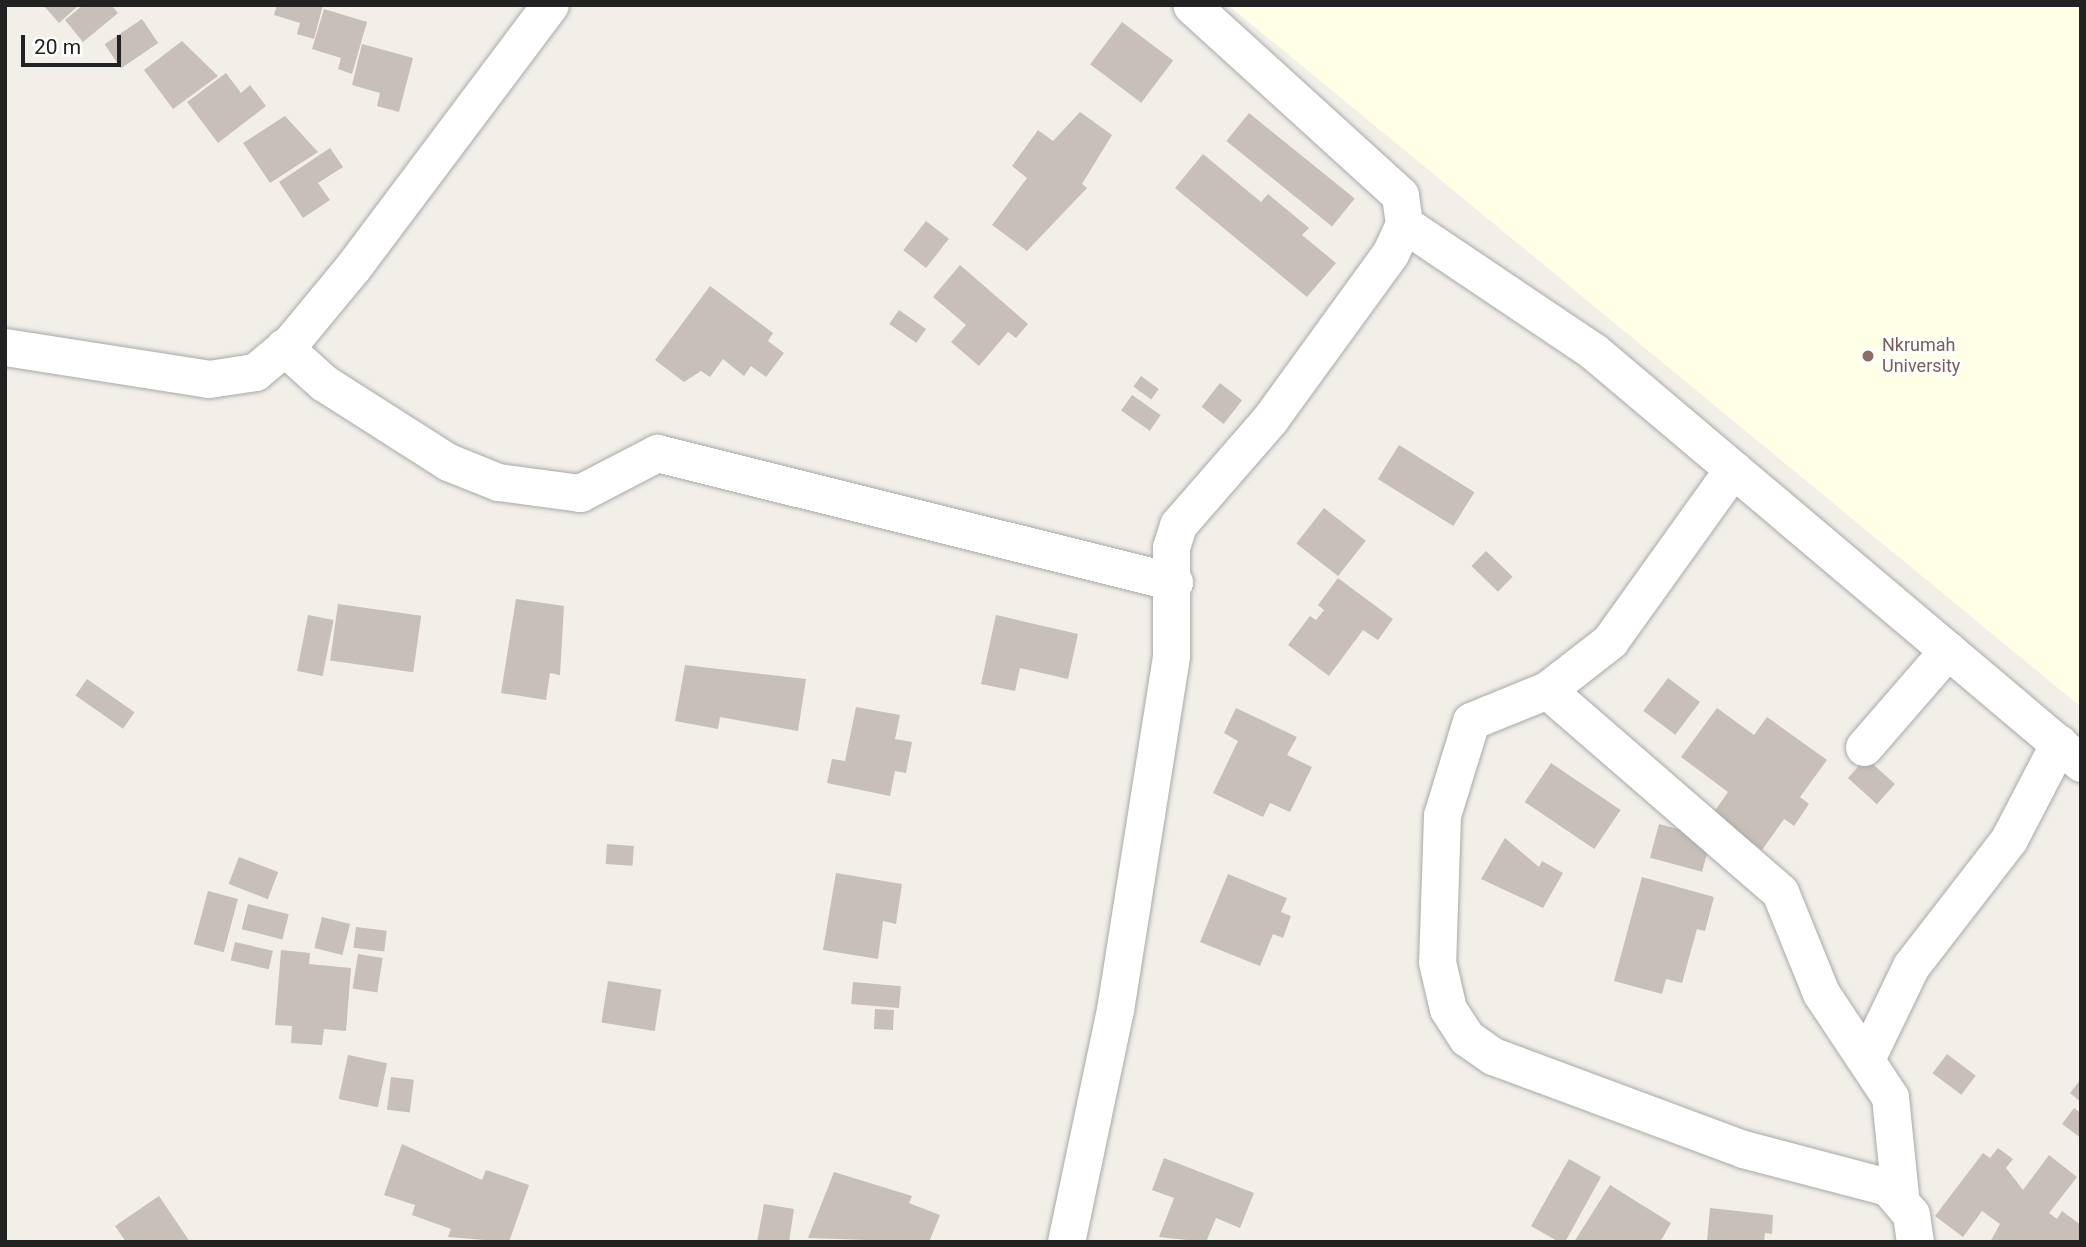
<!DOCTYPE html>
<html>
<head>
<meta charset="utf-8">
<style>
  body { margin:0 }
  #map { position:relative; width:2086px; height:1247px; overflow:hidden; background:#f2efe9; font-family:Roboto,sans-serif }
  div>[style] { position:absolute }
  .education>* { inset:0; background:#ffffe5 }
  .building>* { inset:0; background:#c7bfb8; transform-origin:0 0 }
  .roads { filter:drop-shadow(0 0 2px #a9a9a9) drop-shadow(0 0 2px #a9a9a9) }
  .street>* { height:37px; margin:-18.5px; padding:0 18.5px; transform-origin:18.5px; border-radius:18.5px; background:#fff }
  .dots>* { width:19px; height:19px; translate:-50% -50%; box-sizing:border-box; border:4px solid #fff; border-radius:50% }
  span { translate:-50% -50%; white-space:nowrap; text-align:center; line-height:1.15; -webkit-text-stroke:5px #fff; paint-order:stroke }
  .education-label { font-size:18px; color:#785e54 }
  .left { translate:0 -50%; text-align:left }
  .frame { position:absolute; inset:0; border:7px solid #222; pointer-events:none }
  .scale { position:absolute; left:21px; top:35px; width:100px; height:32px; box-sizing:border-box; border:4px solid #222; border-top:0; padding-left:9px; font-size:21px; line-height:24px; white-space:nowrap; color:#222; -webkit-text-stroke:5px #fff; paint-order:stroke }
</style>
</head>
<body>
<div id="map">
  <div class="education">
    <div style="clip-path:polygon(1228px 5px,2081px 5px,2081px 707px)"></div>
  </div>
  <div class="building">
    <div style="clip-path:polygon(43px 5px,79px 5px,59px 23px)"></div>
    <div style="clip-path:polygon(83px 5px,111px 5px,118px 13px,83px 42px,65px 20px)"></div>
    <div style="clip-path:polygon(277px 5px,323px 5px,314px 39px,297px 34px,300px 23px,274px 15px)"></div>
    <div style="clip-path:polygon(324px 9px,367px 22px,352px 74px,338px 69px,341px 58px,312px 49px)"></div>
    <div style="left:142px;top:19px;width:29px;height:45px;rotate:56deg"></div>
    <div style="left:1122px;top:22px;width:64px;height:53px;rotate:37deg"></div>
    <div style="clip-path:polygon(182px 41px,218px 76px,173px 109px,144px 70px)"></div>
    <div style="clip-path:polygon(362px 44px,413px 58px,399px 112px,377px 106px,380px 93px,352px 85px)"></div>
    <div style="clip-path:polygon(226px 73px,241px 93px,250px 85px,266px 106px,218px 143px,187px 102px)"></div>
    <div style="clip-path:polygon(1080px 112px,1112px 135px,1082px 184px,1087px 188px,1027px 251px,992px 225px,1027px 178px,1012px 166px,1038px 130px,1053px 141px)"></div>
    <div style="left:1249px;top:113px;width:136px;height:36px;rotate:39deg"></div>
    <div style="clip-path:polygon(285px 116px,318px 152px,270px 183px,243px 143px)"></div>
    <div style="clip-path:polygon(330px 148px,343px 167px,318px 183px,330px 200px,303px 218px,279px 182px)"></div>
    <div style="clip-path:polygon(1203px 154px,1261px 202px,1268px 194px,1309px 228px,1302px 235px,1336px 263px,1307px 297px,1175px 188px)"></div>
    <div style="left:926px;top:221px;width:29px;height:37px;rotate:38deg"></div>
    <div style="clip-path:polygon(960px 265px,1028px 324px,1016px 338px,1008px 332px,979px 366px,951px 342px,966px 325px,933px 297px)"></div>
    <div style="clip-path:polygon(710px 286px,773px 333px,768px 341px,784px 353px,766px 377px,751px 366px,744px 376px,723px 359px,710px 377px,701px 371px,684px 382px,655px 360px)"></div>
    <div style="left:899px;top:310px;width:33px;height:17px;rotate:35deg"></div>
    <div style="left:1141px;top:376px;width:22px;height:13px;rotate:36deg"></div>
    <div style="left:1220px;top:383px;width:28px;height:30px;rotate:38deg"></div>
    <div style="left:1132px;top:395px;width:35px;height:19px;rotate:35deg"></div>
    <div style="left:1399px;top:445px;width:89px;height:40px;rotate:32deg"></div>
    <div style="left:1324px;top:508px;width:53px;height:45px;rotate:38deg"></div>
    <div style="left:1486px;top:551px;width:37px;height:21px;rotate:44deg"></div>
    <div style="clip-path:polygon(1338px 578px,1393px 619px,1378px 640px,1363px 630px,1329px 676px,1288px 645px,1310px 616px,1316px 620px,1324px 610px,1318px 605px)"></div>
    <div style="clip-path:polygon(516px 599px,564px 606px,560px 675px,550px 673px,546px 700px,501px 693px)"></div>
    <div style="left:338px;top:604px;width:84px;height:57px;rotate:8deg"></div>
    <div style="left:308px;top:615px;width:26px;height:57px;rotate:11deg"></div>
    <div style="clip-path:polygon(996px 615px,1078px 634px,1068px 679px,1020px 668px,1015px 691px,981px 684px)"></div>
    <div style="clip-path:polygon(685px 665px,806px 679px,798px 731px,720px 717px,718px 729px,675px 721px)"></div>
    <div style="left:1668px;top:678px;width:40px;height:41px;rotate:37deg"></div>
    <div style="left:87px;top:679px;width:58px;height:20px;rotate:35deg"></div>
    <div style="clip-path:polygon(856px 707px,900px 715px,895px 739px,912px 742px,906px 773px,895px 771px,890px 796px,827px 783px,832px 759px,845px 761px)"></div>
    <div style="clip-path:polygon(1236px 708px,1297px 737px,1287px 755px,1312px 767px,1290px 812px,1270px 803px,1263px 817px,1213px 793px,1238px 741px,1224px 733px)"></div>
    <div style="clip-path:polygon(1717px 708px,1754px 735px,1767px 717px,1827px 760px,1800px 797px,1809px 804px,1794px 826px,1784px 819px,1762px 850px,1712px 815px,1728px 792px,1681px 757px)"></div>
    <div style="left:1866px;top:758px;width:39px;height:27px;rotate:42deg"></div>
    <div style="left:1551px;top:763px;width:84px;height:47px;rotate:34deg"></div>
    <div style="left:1659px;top:824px;width:54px;height:35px;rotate:15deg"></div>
    <div style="clip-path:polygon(1505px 838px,1539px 867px,1542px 861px,1563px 873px,1543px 908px,1481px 879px)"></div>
    <div style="left:607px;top:844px;width:27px;height:20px;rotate:4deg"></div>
    <div style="left:239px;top:857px;width:42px;height:29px;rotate:21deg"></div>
    <div style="clip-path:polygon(836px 873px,902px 884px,896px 924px,883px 921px,878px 959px,823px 950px)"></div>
    <div style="clip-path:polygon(1228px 874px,1287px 898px,1281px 912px,1291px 916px,1283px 938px,1273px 934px,1260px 966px,1200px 942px)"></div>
    <div style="clip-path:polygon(1642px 877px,1714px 897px,1705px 931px,1697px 929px,1682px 983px,1666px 979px,1662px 994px,1614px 981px)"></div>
    <div style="left:208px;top:891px;width:31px;height:55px;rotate:15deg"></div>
    <div style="left:248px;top:904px;width:42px;height:26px;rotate:14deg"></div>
    <div style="left:322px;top:917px;width:29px;height:32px;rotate:14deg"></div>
    <div style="left:356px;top:927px;width:31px;height:21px;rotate:7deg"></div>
    <div style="left:235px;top:942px;width:39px;height:19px;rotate:13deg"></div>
    <div style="clip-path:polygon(281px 950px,310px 953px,309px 964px,351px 968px,346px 1031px,324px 1029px,322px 1045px,291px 1043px,292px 1026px,275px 1025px)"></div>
    <div style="left:358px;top:954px;width:25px;height:35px;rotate:9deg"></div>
    <div style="left:608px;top:981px;width:54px;height:42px;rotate:9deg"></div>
    <div style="left:853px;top:982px;width:48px;height:22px;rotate:5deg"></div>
    <div style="left:875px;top:1009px;width:19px;height:20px;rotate:3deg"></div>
    <div style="left:1947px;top:1054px;width:36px;height:24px;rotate:37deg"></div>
    <div style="left:348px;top:1055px;width:40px;height:45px;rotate:12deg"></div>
    <div style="left:391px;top:1077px;width:23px;height:33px;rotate:7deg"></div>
    <div style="clip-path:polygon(2081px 1079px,2081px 1102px,2070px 1093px)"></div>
    <div style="clip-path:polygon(2074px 1108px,2081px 1113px,2081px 1138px,2062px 1124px)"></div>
    <div style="clip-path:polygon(402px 1144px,482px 1180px,486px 1170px,529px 1185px,509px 1242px,448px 1237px,451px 1229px,412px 1215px,415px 1205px,384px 1195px)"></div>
    <div style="clip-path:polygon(1998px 1148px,2013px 1159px,2006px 1168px,2023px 1190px,2049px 1155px,2077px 1177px,2049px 1213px,2057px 1219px,2062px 1211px,2081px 1225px,2081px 1242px,1990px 1242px,2000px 1224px,1982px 1211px,1963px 1237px,1935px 1216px,1983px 1153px,1990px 1158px)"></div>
    <div style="clip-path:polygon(1164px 1158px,1254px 1193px,1240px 1228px,1216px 1218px,1206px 1242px,1159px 1237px,1174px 1198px,1152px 1190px)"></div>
    <div style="clip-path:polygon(1569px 1159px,1601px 1177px,1565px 1242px,1559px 1242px,1531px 1226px)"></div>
    <div style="clip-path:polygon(834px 1172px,912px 1196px,909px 1203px,940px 1215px,929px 1242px,808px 1238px)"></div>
    <div style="clip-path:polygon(1610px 1185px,1671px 1223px,1660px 1242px,1574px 1242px)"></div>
    <div style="clip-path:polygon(159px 1196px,190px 1242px,126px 1242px,115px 1226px)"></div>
    <div style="clip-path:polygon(764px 1204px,794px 1209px,789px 1242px,757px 1242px)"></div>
    <div style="clip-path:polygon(1710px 1208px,1773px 1215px,1772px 1234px,1765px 1233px,1764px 1242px,1707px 1242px)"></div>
  </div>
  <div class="roads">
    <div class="street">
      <div style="left:1404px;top:224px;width:228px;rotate:33.9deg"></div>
      <div style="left:1593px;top:351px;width:639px;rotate:40.17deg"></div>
      <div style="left:5px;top:347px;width:206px;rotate:8.9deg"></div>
      <div style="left:209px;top:379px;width:47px;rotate:-8.7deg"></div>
      <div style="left:255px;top:372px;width:47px;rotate:-39.8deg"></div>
      <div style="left:291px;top:342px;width:97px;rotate:-50.4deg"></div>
      <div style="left:353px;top:267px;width:328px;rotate:-53.1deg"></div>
      <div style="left:284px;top:347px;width:54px;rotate:42deg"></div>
      <div style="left:324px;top:383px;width:147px;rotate:32.5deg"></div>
      <div style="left:448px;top:462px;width:54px;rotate:21.8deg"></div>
      <div style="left:498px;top:482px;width:83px;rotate:7.6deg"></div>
      <div style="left:580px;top:493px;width:87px;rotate:-27.5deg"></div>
      <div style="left:657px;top:453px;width:533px;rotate:14.01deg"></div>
      <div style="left:1733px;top:469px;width:211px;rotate:125.6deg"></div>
      <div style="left:1610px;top:641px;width:80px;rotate:142.1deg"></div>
      <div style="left:1547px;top:690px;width:82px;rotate:157.8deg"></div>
      <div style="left:1471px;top:721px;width:98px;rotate:107.1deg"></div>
      <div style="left:1442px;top:815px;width:147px;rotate:91.9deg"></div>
      <div style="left:1437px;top:962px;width:48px;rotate:76.8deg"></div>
      <div style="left:1448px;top:1009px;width:35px;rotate:57deg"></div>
      <div style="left:1467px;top:1038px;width:32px;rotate:35deg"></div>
      <div style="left:1493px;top:1056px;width:267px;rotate:20.4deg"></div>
      <div style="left:1743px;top:1149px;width:150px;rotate:14.7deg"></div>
      <div style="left:1888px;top:1187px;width:35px;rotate:50deg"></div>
      <div style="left:1911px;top:1214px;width:28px;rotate:82deg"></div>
      <div style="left:1547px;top:690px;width:308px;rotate:40.9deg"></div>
      <div style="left:1780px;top:892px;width:109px;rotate:67.9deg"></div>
      <div style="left:1821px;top:993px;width:125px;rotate:56.4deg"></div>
      <div style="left:1890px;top:1097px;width:100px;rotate:84.2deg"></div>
      <div style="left:1864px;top:747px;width:128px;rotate:-49.1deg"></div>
      <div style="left:1866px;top:1059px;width:103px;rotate:-64.2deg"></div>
      <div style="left:1911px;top:966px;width:160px;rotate:-52.3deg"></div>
      <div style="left:2009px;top:839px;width:108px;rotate:-62.5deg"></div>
      <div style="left:1066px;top:1242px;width:237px;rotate:-78.1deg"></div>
      <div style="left:1115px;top:1010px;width:359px;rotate:-81deg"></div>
      <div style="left:1171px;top:655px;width:108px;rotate:-90deg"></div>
      <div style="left:1171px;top:547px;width:23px;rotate:-72deg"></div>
      <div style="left:1178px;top:525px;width:140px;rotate:-49deg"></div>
      <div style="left:1270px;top:419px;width:204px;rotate:-54deg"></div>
      <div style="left:1390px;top:254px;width:33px;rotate:-65deg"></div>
      <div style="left:1404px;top:224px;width:29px;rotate:-98deg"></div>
      <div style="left:1400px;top:195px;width:282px;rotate:-137.7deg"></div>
    </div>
  </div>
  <div class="dots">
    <div style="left:1868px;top:356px;background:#8d6e63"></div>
  </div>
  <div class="education-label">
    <span class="left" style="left:1882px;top:356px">Nkrumah<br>University</span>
  </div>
  <div class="frame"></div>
  <div class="scale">20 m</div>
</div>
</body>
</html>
